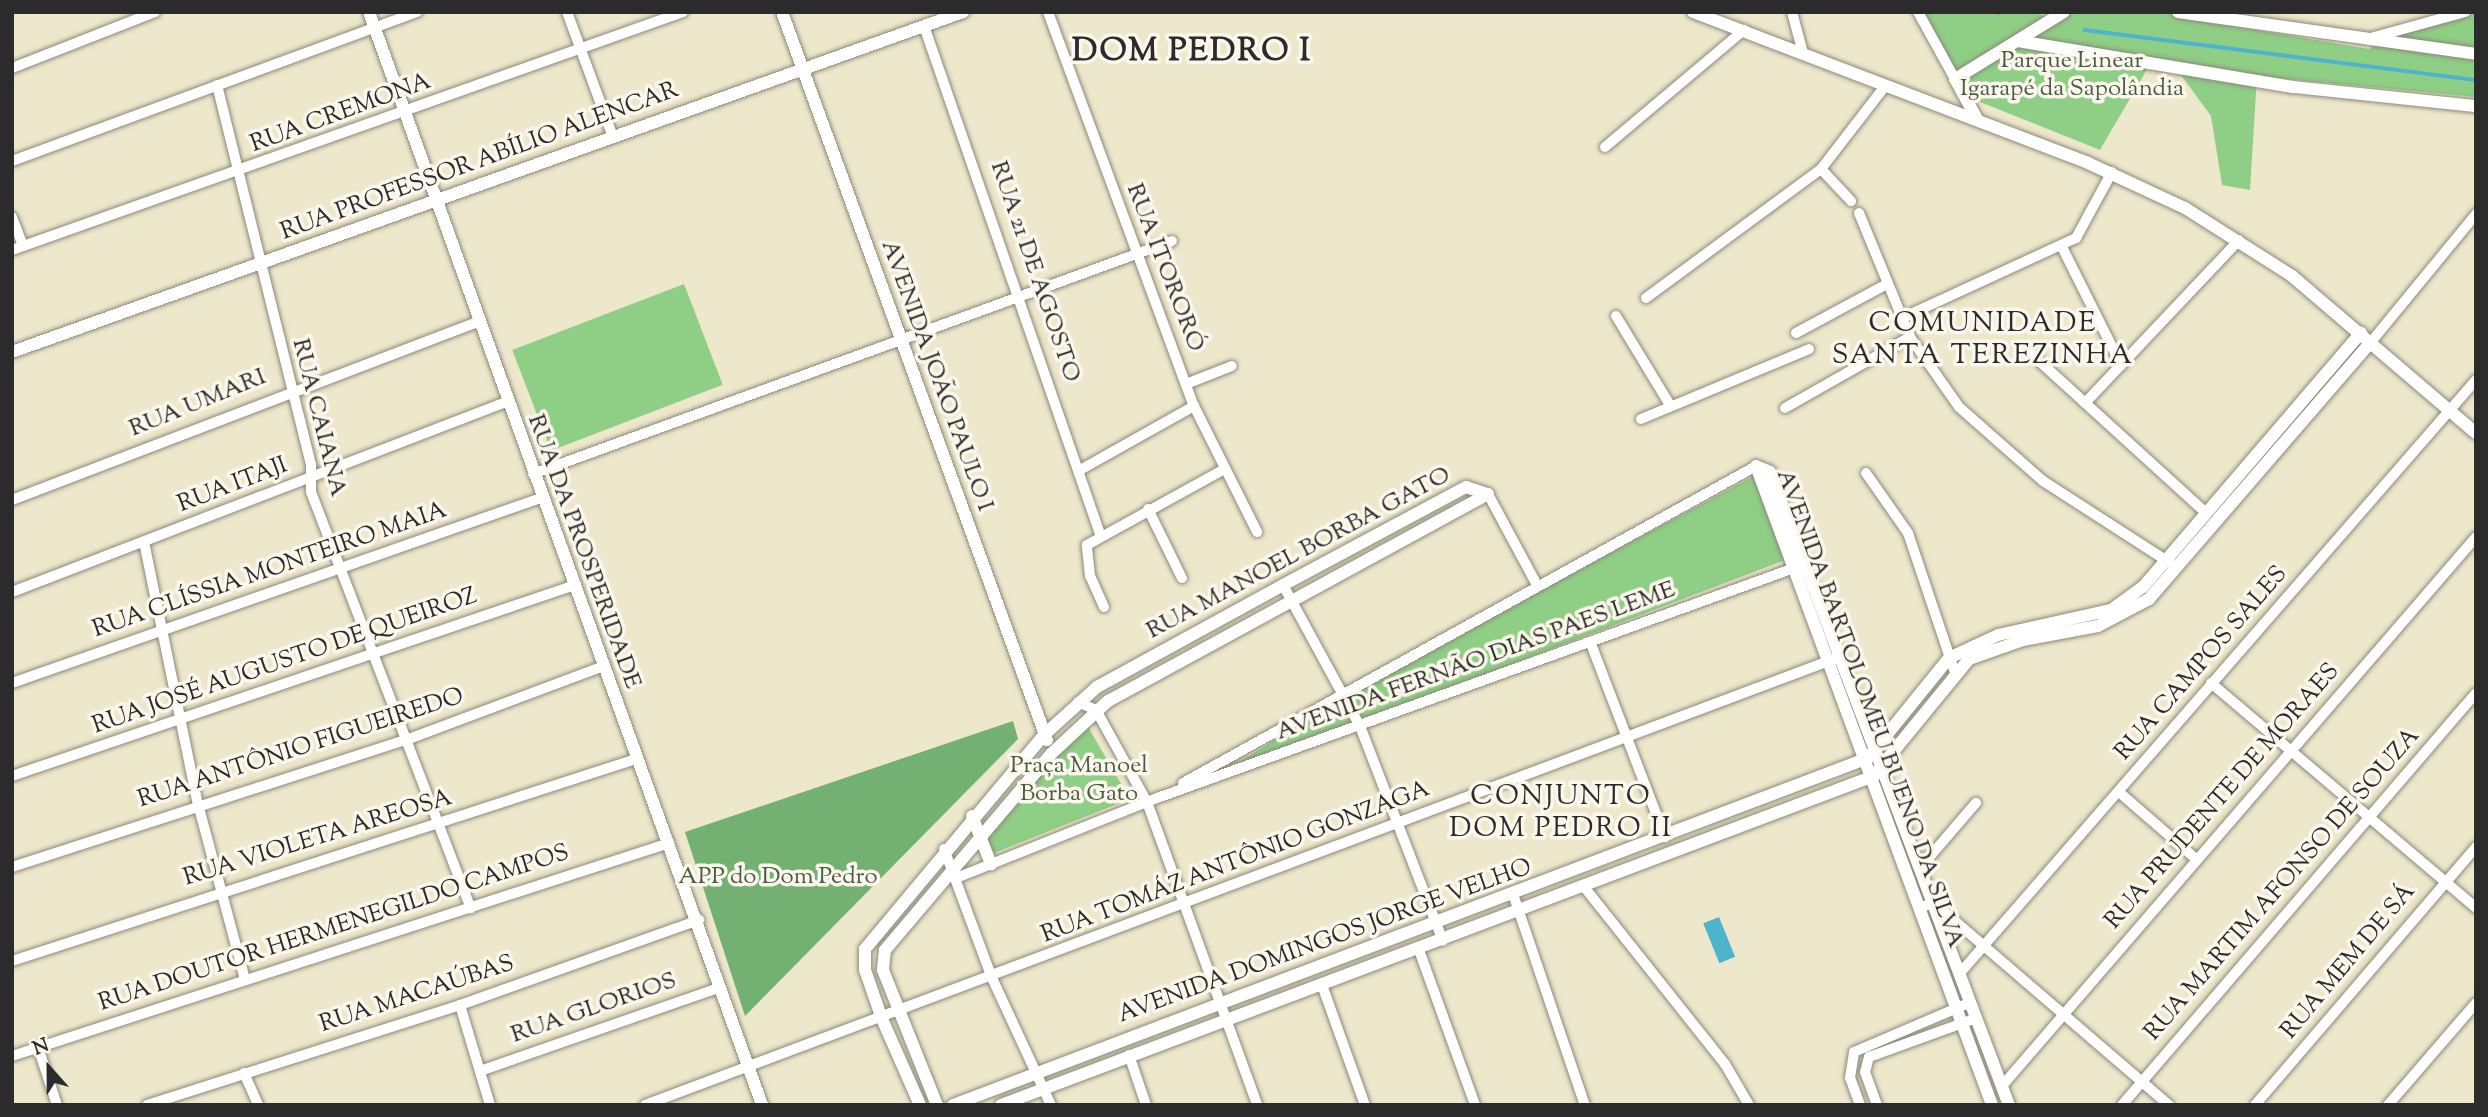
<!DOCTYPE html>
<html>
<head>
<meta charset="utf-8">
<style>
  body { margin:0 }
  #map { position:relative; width:2488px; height:1117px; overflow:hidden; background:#ede7cb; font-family:"Sorts Mill Goudy",serif }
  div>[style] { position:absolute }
  .green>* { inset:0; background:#8fce85; transform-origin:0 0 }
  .forest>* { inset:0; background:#73b172 }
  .water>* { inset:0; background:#4eb3cd; transform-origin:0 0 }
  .stream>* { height:3.5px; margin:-1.75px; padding:0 1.75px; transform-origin:1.75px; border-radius:1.75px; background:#4eb3cd }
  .roads { filter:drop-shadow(0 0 2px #8c897b) drop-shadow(0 0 2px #8c897b) }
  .minor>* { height:10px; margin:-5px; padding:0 5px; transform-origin:5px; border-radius:5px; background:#fff }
  .tertiary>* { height:12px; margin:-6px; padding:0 6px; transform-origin:6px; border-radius:6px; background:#fff }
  span { translate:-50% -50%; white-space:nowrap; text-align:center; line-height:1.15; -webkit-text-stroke:7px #fbf7ec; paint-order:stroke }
  .park-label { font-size:24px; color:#495c46 }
  .street-label { font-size:24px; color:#2b2b2b }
  .quarter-label { font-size:28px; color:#2b2b2b; letter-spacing:2px }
  .district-label { font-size:32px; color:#2b2b2b; font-weight:700; letter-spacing:2px }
  .frame { position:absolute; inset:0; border:14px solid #2b2b2b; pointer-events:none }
  .north { position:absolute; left:14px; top:1033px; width:70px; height:70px; -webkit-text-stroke:5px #fbf7ec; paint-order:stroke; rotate:339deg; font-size:19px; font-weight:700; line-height:28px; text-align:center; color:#2b2b2b }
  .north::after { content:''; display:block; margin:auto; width:24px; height:32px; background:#2b2b2b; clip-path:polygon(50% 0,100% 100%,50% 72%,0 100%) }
</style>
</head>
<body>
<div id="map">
  <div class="green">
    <div style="clip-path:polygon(1922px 12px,2034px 12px,2055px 20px,2070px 12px,2209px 12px,2215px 23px,2369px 49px,2387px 35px,2476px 13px,2476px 97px,2257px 76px,2250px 190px,2222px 185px,2211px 116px,2170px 60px,2153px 59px,2100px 150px,1970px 98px)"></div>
    <div style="left:684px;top:284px;width:108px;height:184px;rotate:69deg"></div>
    <div style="clip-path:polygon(1754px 476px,1785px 560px,1219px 775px,1344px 696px)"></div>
    <div style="clip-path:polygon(1084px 720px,1130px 799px,994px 853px,984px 834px)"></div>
  </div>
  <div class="forest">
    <div style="clip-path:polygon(1013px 721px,1018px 739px,745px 1016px,685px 832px)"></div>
  </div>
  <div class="water">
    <div style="left:1719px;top:917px;width:43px;height:17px;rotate:68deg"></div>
  </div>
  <div class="stream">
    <div style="left:1997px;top:12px;width:2px;rotate:27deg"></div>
    <div style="left:2085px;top:30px;width:394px;rotate:7.3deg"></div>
  </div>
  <div class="roads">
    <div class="minor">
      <div style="left:567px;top:12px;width:133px;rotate:69.8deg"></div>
      <div style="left:1048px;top:12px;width:420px;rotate:69.7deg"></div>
      <div style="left:1194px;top:406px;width:141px;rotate:63.4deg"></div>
      <div style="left:1792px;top:12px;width:39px;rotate:75deg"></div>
      <div style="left:1918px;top:12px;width:77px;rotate:61.1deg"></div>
      <div style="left:924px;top:26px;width:538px;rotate:70.89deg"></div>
      <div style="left:2367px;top:39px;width:102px;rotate:-15.4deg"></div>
      <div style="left:12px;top:68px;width:154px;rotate:-21.4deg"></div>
      <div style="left:217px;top:85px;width:391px;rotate:76.1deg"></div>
      <div style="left:311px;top:465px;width:27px;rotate:90deg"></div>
      <div style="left:311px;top:492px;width:446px;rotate:69deg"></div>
      <div style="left:1605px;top:147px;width:182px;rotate:-40.1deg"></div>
      <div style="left:12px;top:161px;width:432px;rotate:-20.2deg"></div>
      <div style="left:1821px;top:169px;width:44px;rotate:46.8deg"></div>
      <div style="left:1859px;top:213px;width:134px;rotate:67.6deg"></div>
      <div style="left:1910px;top:337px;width:85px;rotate:55deg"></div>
      <div style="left:1959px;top:407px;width:112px;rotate:41.4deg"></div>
      <div style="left:2043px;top:481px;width:151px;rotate:32.8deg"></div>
      <div style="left:12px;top:217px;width:31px;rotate:69deg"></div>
      <div style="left:2062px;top:247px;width:132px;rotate:63.4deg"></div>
      <div style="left:12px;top:250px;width:712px;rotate:-19.53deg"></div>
      <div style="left:1646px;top:298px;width:217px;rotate:-36.4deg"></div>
      <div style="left:1821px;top:169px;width:106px;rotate:-52.3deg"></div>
      <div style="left:1616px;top:316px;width:104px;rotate:58.8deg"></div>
      <div style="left:1902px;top:318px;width:192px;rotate:-24.7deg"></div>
      <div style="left:2076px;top:238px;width:75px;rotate:-61.4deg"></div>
      <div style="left:1796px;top:333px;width:103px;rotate:-28.3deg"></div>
      <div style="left:2371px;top:342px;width:166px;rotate:-50.6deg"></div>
      <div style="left:2027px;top:350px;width:241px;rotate:42.3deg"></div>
      <div style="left:1186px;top:384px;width:49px;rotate:-21.4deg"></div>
      <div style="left:2085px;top:403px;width:224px;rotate:-46.6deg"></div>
      <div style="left:1785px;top:408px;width:144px;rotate:-29.6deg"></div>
      <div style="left:1641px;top:419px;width:182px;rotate:-22.6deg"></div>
      <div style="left:1080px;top:470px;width:131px;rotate:-29.3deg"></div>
      <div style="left:1866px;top:473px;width:73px;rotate:55deg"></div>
      <div style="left:1908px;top:533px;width:145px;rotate:71.4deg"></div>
      <div style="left:533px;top:474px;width:680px;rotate:-20.03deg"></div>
      <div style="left:1488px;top:494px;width:103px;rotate:61.7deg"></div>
      <div style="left:12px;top:500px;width:501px;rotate:-20.93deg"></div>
      <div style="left:1148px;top:509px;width:77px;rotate:63.8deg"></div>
      <div style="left:144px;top:542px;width:268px;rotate:78.4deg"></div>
      <div style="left:198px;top:804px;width:182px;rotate:75deg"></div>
      <div style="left:1283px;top:585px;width:161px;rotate:61.4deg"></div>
      <div style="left:1360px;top:726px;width:230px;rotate:68.9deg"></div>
      <div style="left:12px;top:592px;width:529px;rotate:-21.04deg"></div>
      <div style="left:1104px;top:607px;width:34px;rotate:-114deg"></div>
      <div style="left:1090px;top:576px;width:31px;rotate:-96deg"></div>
      <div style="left:1087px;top:545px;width:155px;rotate:-28.9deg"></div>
      <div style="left:1591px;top:644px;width:207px;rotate:69deg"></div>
      <div style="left:12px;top:683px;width:560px;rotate:-19.28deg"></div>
      <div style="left:2211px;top:683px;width:348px;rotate:40.3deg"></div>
      <div style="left:1078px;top:702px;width:20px;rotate:24deg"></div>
      <div style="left:1096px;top:710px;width:105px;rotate:61deg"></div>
      <div style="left:1147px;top:802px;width:322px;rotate:70deg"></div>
      <div style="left:12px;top:776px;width:591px;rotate:-18.74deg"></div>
      <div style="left:1183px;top:783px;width:655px;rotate:-28.95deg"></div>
      <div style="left:2119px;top:792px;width:102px;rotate:41deg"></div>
      <div style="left:944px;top:849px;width:138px;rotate:69.6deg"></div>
      <div style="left:992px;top:978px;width:140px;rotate:65.1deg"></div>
      <div style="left:12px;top:867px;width:414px;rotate:-17.9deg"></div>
      <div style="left:406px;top:740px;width:208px;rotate:-20.5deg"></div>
      <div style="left:1920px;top:868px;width:86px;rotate:-49.3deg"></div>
      <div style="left:956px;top:878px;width:219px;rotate:-21.7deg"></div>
      <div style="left:1160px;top:797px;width:680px;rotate:-19.85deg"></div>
      <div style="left:1585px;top:888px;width:225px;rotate:51.5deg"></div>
      <div style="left:1725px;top:1064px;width:48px;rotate:59.7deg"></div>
      <div style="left:1513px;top:894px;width:223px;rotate:71.2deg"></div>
      <div style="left:1921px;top:907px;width:14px;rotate:-17deg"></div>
      <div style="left:1934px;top:903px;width:310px;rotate:40.7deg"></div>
      <div style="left:1419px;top:950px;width:165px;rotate:70.1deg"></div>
      <div style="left:12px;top:961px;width:656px;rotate:-17.94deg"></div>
      <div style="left:1960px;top:973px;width:786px;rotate:-48.97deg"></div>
      <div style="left:1322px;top:985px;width:127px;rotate:70.3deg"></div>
      <div style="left:460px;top:1005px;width:104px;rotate:73.3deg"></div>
      <div style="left:38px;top:1047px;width:61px;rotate:71.9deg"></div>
      <div style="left:1129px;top:1055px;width:53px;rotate:71.2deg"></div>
      <div style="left:12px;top:1056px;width:691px;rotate:-17.96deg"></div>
      <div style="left:480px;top:1071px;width:255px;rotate:-19.2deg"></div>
      <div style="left:244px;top:1073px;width:35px;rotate:66deg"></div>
      <div style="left:2002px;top:1086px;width:725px;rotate:-49.19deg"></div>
      <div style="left:147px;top:1105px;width:329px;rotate:-17.7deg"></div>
      <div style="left:460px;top:1005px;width:254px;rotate:-19.6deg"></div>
      <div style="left:645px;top:1105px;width:1270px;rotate:-20.56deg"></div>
      <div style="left:1860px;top:1105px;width:29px;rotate:-110deg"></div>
      <div style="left:1850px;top:1078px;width:26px;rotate:-81deg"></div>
      <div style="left:1854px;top:1052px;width:127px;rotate:-23.1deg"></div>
      <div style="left:1877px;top:1105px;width:35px;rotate:-110deg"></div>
      <div style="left:1865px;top:1072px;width:16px;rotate:-75deg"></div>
      <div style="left:1869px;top:1057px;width:115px;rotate:-19.9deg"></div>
      <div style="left:2122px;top:1105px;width:543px;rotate:-49.33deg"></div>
      <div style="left:2255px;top:1105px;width:340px;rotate:-49.4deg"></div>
      <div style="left:2388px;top:1105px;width:135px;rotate:-49.2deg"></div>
    </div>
    <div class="tertiary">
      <div style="left:369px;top:12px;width:1162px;rotate:70.22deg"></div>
      <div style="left:782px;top:12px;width:775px;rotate:70deg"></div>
      <div style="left:1693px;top:12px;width:423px;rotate:20.9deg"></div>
      <div style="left:2088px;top:163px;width:107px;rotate:24.9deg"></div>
      <div style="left:2185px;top:208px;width:127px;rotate:32.4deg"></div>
      <div style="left:2292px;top:276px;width:242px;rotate:40.5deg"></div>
      <div style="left:2178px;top:12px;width:301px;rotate:8deg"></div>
      <div style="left:2018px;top:41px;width:280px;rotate:9.5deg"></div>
      <div style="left:2294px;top:87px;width:183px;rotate:6deg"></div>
      <div style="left:1977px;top:119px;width:46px;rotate:-118.8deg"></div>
      <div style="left:1955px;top:79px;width:128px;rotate:-31.6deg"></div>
      <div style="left:12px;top:352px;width:1010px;rotate:-19.67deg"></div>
      <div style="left:1879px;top:769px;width:142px;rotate:-50.7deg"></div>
      <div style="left:1969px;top:659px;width:57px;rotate:-19.4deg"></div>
      <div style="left:2023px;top:640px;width:76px;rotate:-10.6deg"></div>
      <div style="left:2098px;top:626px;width:58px;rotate:-27.9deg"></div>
      <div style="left:2149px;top:599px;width:340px;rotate:-49.2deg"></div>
      <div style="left:972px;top:816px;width:52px;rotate:68.4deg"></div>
      <div style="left:920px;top:1105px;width:94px;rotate:-113.8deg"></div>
      <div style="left:882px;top:1019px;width:52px;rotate:-109.1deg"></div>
      <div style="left:865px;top:970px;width:21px;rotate:-90deg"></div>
      <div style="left:865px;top:949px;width:280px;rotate:-50.1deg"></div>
      <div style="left:1045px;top:734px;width:70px;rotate:-42.1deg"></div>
      <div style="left:1097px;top:687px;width:212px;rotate:-28.7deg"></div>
      <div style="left:1283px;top:585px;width:208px;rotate:-28.2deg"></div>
      <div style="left:1466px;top:487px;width:23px;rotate:18deg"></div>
      <div style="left:1488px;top:494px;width:433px;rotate:151.4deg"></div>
      <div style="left:1108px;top:701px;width:76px;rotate:137.1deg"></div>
      <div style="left:1052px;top:753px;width:258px;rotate:130.3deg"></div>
      <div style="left:885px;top:950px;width:20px;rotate:96deg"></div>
      <div style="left:883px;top:970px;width:145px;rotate:68.2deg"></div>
      <div style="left:953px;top:1105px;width:979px;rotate:-20.77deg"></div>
      <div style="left:1868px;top:758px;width:129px;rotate:-51deg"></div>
      <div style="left:1949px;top:658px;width:54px;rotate:-25.1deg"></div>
      <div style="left:1998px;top:635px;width:116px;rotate:-12.5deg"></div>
      <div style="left:2111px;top:610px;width:39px;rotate:-36deg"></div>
      <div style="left:2143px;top:587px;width:335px;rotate:-49.4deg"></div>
      <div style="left:1001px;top:1105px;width:933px;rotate:-20.65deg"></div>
      <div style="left:1992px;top:1105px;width:681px;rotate:-110.27deg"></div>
      <div style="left:1756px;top:466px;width:15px;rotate:23deg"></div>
      <div style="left:1770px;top:472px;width:677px;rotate:69.32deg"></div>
    </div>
  </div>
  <div class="park-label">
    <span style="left:2072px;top:76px">Parque Linear<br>Igarapé da Sapolândia</span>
    <span style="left:1079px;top:781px">Praça Manoel<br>Borba Gato</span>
    <span style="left:778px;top:878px">APP do Dom Pedro</span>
  </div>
  <div class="street-label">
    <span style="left:341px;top:114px;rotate:-20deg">RUA CREMONA</span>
    <span style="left:480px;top:162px;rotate:-20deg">RUA PROFESSOR ABÍLIO ALENCAR</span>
    <span style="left:1164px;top:268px;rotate:69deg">RUA ITORORÓ</span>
    <span style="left:1034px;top:272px;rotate:71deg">RUA 21 DE AGOSTO</span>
    <span style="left:936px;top:376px;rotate:70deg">AVENIDA JOÃO PAULO I</span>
    <span style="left:198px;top:404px;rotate:-22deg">RUA UMARI</span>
    <span style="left:318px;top:418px;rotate:76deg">RUA CAIANA</span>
    <span style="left:233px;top:486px;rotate:-21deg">RUA ITAJI</span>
    <span style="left:583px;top:552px;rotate:70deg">RUA DA PROSPERIDADE</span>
    <span style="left:1299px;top:554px;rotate:-28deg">RUA MANOEL BORBA GATO</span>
    <span style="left:270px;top:571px;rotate:-19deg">RUA CLÍSSIA MONTEIRO MAIA</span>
    <span style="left:285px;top:662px;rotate:-19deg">RUA JOSÉ AUGUSTO DE QUEIROZ</span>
    <span style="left:1476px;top:662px;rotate:-20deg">AVENIDA FERNÃO DIAS PAES LEME</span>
    <span style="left:2202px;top:664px;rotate:-49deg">RUA CAMPOS SALES</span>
    <span style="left:1869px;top:709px;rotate:70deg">AVENIDA BARTOLOMEU BUENO DA SILVA</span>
    <span style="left:301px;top:749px;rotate:-18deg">RUA ANTÔNIO FIGUEIREDO</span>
    <span style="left:2223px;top:797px;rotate:-49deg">RUA PRUDENTE DE MORAES</span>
    <span style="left:318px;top:839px;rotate:-17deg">RUA VIOLETA AREOSA</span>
    <span style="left:1236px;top:863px;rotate:-21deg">RUA TOMÁZ ANTÔNIO GONZAGA</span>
    <span style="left:2283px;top:885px;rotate:-49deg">RUA MARTIM AFONSO DE SOUZA</span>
    <span style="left:334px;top:929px;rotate:-18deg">RUA DOUTOR HERMENEGILDO CAMPOS</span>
    <span style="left:1325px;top:942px;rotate:-20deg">AVENIDA DOMINGOS JORGE VELHO</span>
    <span style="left:2349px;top:962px;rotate:-50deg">RUA MEM DE SÁ</span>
    <span style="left:417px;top:995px;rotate:-18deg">RUA MACAÚBAS</span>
    <span style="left:594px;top:1009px;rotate:-19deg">RUA GLORIOS</span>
  </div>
  <div class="quarter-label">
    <span style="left:1983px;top:340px">COMUNIDADE<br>SANTA TEREZINHA</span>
    <span style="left:1561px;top:813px">CONJUNTO<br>DOM PEDRO II</span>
  </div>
  <div class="district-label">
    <span style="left:1192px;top:52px">DOM PEDRO I</span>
  </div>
  <div class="frame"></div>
  <div class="north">N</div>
</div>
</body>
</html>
